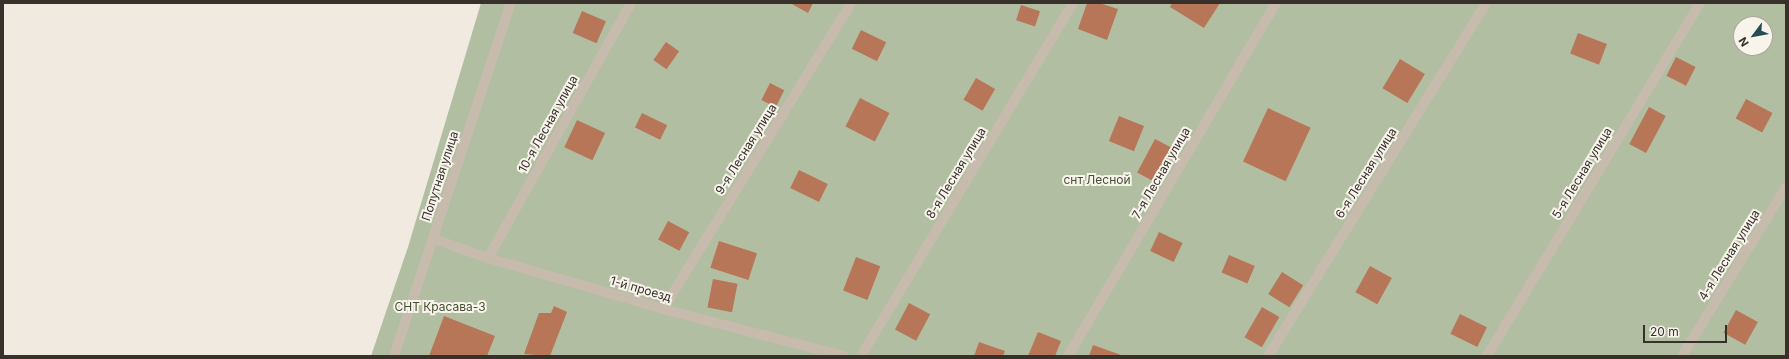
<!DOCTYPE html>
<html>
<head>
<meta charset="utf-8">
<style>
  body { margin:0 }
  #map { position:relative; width:1789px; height:359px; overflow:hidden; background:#f0eae0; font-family:Inter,sans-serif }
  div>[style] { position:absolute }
  .green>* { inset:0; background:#b2bea2 }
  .building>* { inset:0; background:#b77657; transform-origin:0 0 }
  .minor>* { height:10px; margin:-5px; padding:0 5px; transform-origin:5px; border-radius:5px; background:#c7bbad }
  span { translate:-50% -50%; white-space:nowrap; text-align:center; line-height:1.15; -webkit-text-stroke:4px #f8f4ec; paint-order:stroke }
  .street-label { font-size:12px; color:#37302b }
  .park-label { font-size:12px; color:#445232 }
  .frame { position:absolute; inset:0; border:4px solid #37302b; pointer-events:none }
  .north { position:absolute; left:1733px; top:16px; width:40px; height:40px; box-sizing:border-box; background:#f8f4ec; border:1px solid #aba69f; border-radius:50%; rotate:238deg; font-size:11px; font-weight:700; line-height:16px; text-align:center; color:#37302b }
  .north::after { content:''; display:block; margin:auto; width:14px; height:18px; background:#254d53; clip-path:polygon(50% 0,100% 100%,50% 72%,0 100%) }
  .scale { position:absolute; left:1643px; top:325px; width:84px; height:18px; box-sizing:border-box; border:2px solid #37302b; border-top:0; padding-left:5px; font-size:12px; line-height:14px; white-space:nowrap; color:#37302b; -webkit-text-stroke:3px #f8f4ec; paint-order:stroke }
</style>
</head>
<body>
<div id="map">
  <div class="green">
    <div style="clip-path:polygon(evenodd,481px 3px,1786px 3px,1786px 356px,371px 356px,408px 247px,481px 3px,1741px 24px,1765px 24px,1765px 48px,1741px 48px,1741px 24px)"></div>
  </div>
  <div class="building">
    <div style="clip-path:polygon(790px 3px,813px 3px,808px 13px)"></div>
    <div style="clip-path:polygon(1087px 3px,1099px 3px,1118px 9px,1107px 40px,1078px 29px)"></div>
    <div style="clip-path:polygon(1172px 3px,1220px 3px,1204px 28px,1170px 7px)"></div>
    <div style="left:1021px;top:5px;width:20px;height:16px;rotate:18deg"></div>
    <div style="left:582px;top:11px;width:26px;height:24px;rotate:23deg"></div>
    <div style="left:861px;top:30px;width:28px;height:21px;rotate:26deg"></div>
    <div style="left:1578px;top:33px;width:31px;height:22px;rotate:21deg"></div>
    <div style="left:666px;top:42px;width:16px;height:22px;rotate:35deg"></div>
    <div style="left:1676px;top:57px;width:22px;height:21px;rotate:27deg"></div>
    <div style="left:1400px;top:59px;width:29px;height:34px;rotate:31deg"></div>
    <div style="left:976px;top:78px;width:22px;height:25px;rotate:30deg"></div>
    <div style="left:770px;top:83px;width:16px;height:19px;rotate:27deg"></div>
    <div style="left:860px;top:98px;width:33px;height:32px;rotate:27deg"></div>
    <div style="left:1746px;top:99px;width:30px;height:22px;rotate:28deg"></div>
    <div style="left:1649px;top:107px;width:19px;height:42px;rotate:28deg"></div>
    <div style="left:1268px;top:108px;width:47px;height:59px;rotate:25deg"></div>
    <div style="left:642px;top:113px;width:28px;height:16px;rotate:26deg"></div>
    <div style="left:1119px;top:116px;width:27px;height:27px;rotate:22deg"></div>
    <div style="left:577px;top:120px;width:31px;height:30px;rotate:25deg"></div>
    <div style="left:1155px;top:139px;width:21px;height:38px;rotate:28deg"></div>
    <div style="left:799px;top:170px;width:32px;height:20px;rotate:26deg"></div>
    <div style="left:668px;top:221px;width:24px;height:21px;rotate:28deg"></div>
    <div style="left:1159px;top:232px;width:26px;height:21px;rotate:25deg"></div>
    <div style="left:719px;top:241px;width:40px;height:28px;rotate:18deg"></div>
    <div style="left:1229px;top:255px;width:28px;height:19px;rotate:23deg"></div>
    <div style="left:856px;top:257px;width:26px;height:36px;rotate:21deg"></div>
    <div style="left:1370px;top:266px;width:25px;height:30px;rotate:29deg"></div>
    <div style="left:1282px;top:272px;width:25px;height:26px;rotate:32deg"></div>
    <div style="left:713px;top:279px;width:25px;height:29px;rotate:11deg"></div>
    <div style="left:909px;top:303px;width:24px;height:30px;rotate:28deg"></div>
    <div style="clip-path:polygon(554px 306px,567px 312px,550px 356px,524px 354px,539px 313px,551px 313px)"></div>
    <div style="left:1262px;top:307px;width:20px;height:35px;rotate:30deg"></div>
    <div style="left:1736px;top:310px;width:25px;height:26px;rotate:29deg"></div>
    <div style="left:1460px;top:314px;width:30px;height:22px;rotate:26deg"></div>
    <div style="clip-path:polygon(444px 316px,495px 336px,487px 356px,429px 356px)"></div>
    <div style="clip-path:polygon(1038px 332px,1061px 341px,1055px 356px,1028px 356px)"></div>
    <div style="clip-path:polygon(979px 342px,1005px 351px,1003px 356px,974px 356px)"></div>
    <div style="clip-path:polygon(1093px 345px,1124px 356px,1089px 356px)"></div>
  </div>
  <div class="minor">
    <div style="left:434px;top:239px;width:57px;rotate:19.4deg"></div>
    <div style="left:488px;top:258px;width:182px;rotate:16.2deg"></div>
    <div style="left:663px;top:309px;width:187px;rotate:14.6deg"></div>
    <div style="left:488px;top:258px;width:292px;rotate:-60.7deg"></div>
    <div style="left:663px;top:309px;width:359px;rotate:-58.4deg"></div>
    <div style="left:394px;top:356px;width:372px;rotate:-71.7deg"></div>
    <div style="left:861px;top:356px;width:412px;rotate:-59deg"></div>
    <div style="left:1068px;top:356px;width:410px;rotate:-59.5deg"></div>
    <div style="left:1268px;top:356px;width:415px;rotate:-58.3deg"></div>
    <div style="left:1487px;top:356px;width:412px;rotate:-58.9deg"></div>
    <div style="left:1682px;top:356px;width:198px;rotate:-58.4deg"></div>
  </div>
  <div class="street-label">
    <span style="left:548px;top:124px;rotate:-61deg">10-я Лесная улица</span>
    <span style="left:746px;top:149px;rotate:-58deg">9-я Лесная улица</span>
    <span style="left:956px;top:173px;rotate:-59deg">8-я Лесная улица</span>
    <span style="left:1161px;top:173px;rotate:-60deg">7-я Лесная улица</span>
    <span style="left:1366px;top:173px;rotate:-58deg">6-я Лесная улица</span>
    <span style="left:1582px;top:173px;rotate:-59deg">5-я Лесная улица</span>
    <span style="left:440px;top:176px;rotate:-72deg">Попутная улица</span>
    <span style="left:1729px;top:255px;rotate:-58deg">4-я Лесная улица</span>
    <span style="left:641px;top:289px;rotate:16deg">1-й проезд</span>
  </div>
  <div class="park-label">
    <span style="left:1097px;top:180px">снт Лесной</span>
    <span style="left:440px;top:307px">СНТ Красава-3</span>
  </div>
  <div class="frame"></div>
  <div class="north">N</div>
  <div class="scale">20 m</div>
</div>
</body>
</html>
